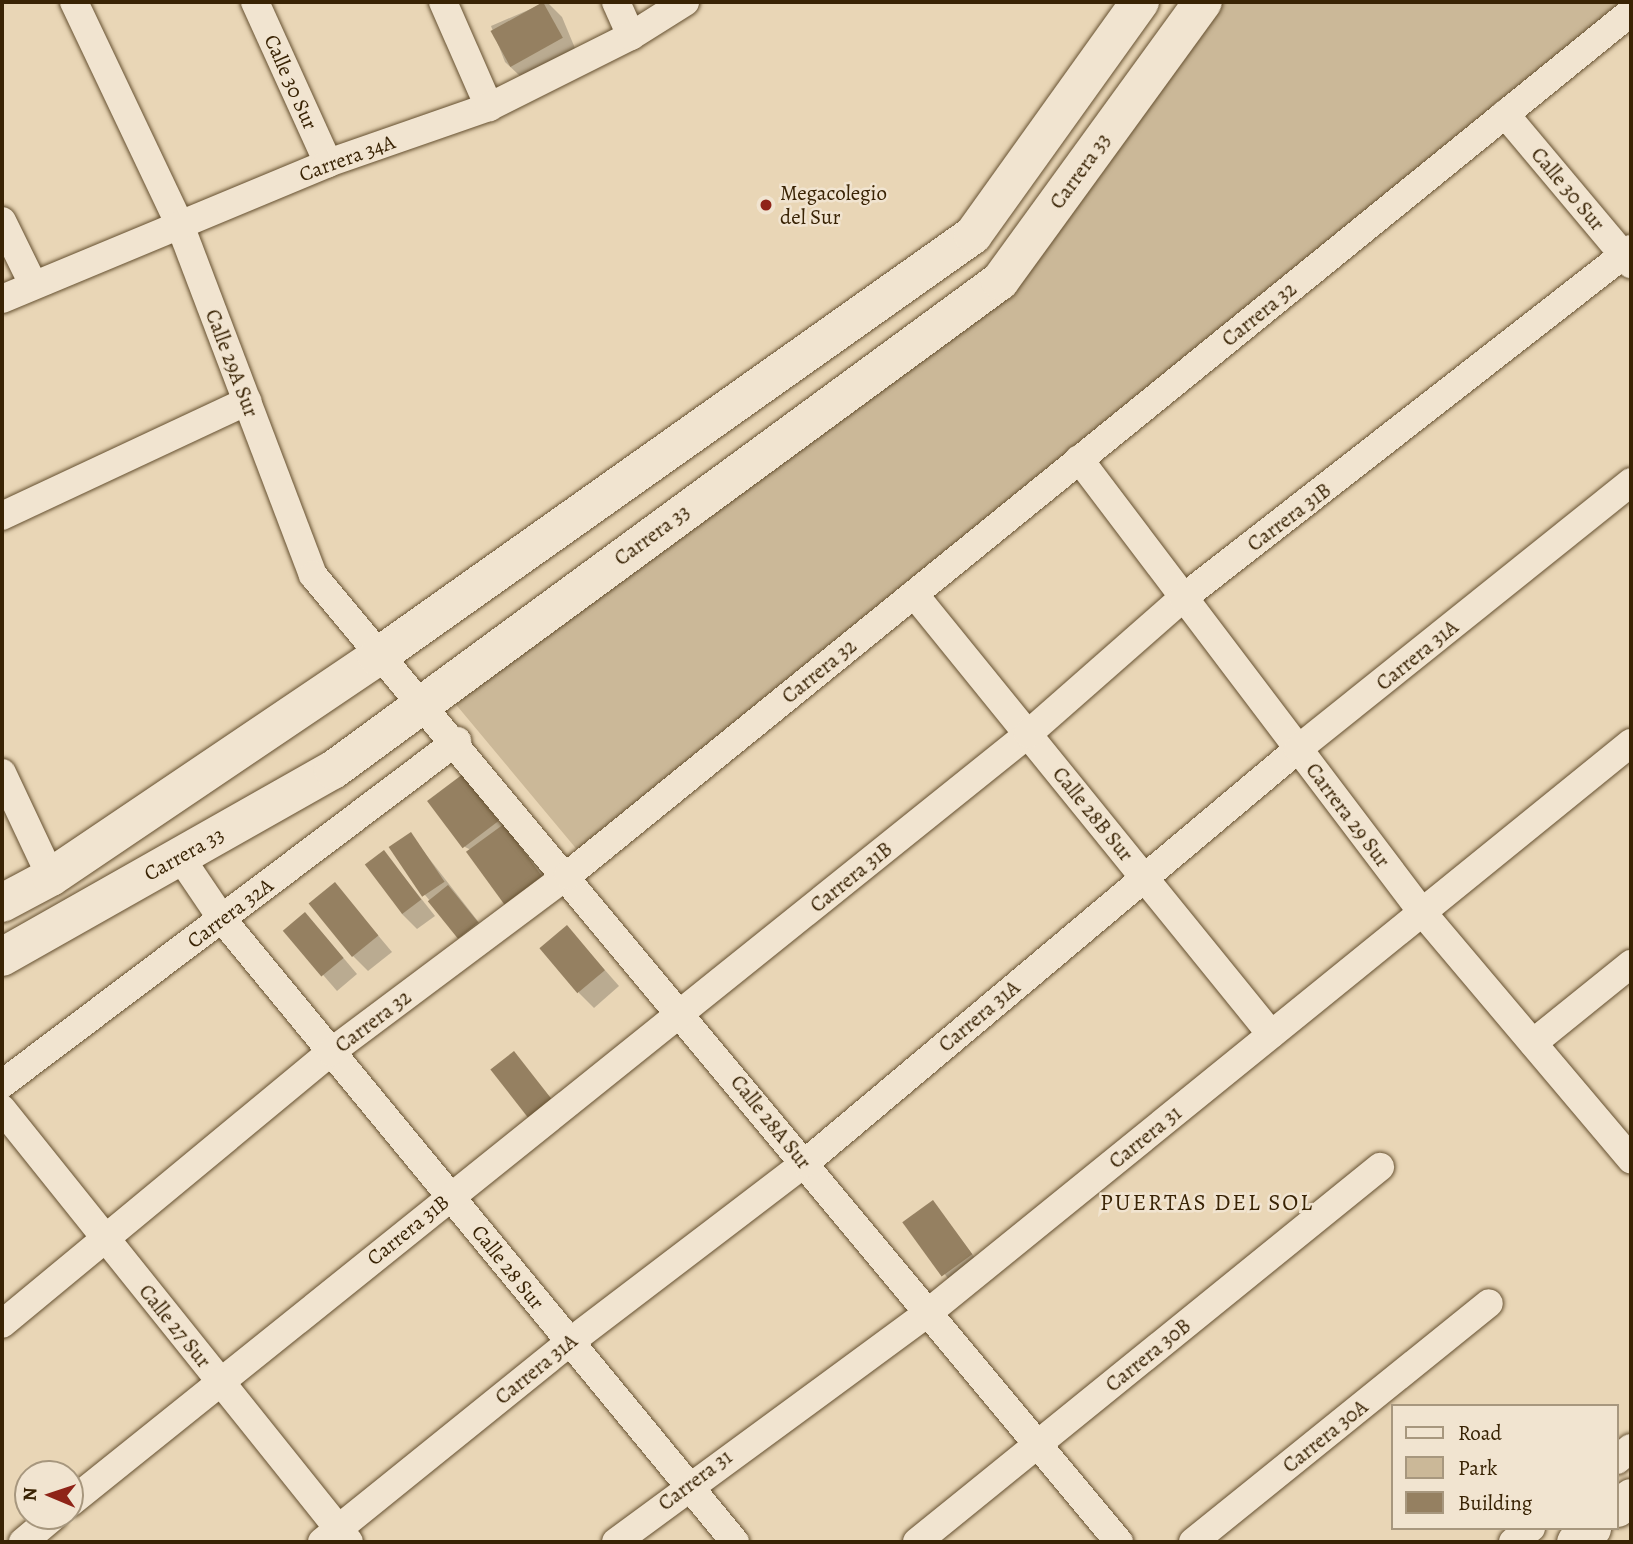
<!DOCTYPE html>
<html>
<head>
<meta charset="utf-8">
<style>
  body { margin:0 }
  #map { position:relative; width:1633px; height:1544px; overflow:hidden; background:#e9d6b6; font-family:Alegreya,serif }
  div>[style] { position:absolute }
  .green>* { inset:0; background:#cbb898 }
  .shadow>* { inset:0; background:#0003; transform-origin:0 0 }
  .building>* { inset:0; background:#958061; transform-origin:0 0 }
  .roads { filter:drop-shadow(0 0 2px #655030) drop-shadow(0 0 2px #655030) }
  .minor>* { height:28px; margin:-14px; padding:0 14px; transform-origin:14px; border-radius:14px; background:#f1e4d0 }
  .tertiary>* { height:37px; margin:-18.5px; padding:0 18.5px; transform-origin:18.5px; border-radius:18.5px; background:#f1e4d0 }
  .secondary>* { height:38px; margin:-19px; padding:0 19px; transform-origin:19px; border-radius:19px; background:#f1e4d0 }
  .dots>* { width:19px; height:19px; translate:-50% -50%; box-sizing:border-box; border:4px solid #f1e4d0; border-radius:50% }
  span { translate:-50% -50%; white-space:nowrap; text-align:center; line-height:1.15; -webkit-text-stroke:5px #f1e4d0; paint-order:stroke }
  .street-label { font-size:21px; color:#392304 }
  .poi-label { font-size:21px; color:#392304 }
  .left { translate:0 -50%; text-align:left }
  .neighbourhood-label { font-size:23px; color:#392304; letter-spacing:2px }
  .frame { position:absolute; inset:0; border:4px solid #392304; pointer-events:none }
  .legend { position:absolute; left:1391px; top:1404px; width:228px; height:126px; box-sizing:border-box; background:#f1e4d0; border:2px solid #a7977e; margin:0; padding:9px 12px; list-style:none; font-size:21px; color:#392304 }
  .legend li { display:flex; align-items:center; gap:14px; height:35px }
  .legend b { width:35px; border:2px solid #a7977e }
  .north { position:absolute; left:14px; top:1460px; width:70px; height:70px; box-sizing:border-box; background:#f1e4d0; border:2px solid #a7977e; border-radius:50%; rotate:272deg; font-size:19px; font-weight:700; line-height:28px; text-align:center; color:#392304 }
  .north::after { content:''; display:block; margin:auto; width:24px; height:32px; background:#8f2418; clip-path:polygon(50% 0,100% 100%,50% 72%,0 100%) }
</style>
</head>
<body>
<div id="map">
  <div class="green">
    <div style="clip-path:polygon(1207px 2px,1631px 2px,584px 858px,443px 689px,1003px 281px)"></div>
  </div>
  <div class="shadow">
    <div style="clip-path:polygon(547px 2px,562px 17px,577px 53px,520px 76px,505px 62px,491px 26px)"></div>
    <div style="clip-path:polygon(463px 777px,519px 841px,557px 892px,465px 847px)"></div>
    <div style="clip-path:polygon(410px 834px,491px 938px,474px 952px,425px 895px)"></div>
    <div style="clip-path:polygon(384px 852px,435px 916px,417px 929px,402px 914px)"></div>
    <div style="clip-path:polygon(335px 884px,392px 952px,368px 971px,353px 956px)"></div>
    <div style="clip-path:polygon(567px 927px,619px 986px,594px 1008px,579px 993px)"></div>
    <div style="clip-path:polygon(319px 929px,357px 974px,337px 991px,285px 931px)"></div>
    <div style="left:514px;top:1053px;width:80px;height:28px;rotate:51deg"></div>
    <div style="left:933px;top:1202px;width:86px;height:34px;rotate:53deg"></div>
  </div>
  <div class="building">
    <div style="left:543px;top:2px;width:41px;height:60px;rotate:61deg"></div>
    <div style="left:463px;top:774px;width:59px;height:45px;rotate:53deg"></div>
    <div style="left:504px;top:824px;width:66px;height:47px;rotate:54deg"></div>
    <div style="left:411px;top:832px;width:60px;height:27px;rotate:56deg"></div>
    <div style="left:384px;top:850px;width:62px;height:24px;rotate:53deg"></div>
    <div style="left:335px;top:882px;width:69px;height:34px;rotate:51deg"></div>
    <div style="left:448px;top:885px;width:48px;height:26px;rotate:51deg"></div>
    <div style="left:305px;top:912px;width:60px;height:29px;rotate:50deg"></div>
    <div style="left:567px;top:925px;width:59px;height:36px;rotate:50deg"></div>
    <div style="left:514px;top:1051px;width:61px;height:30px;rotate:52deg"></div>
    <div style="left:933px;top:1200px;width:67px;height:38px;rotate:54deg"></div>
  </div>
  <div class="roads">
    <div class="minor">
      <div style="left:74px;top:2px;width:247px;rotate:64.6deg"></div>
      <div style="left:180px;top:225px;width:374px;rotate:69.2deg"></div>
      <div style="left:313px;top:575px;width:1259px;rotate:50.19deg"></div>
      <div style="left:255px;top:2px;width:177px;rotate:65.6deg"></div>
      <div style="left:443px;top:2px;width:115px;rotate:66.3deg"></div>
      <div style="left:616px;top:2px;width:37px;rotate:66deg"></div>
      <div style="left:1505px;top:114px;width:196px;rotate:50deg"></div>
      <div style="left:2px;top:221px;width:70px;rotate:63.8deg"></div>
      <div style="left:2px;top:299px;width:353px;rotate:-22.6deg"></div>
      <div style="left:328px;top:163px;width:170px;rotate:-19.2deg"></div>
      <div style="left:489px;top:107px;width:159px;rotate:-26.6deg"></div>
      <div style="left:631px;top:36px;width:64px;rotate:-32.2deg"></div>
      <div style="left:1079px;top:459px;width:568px;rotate:52.87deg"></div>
      <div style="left:1422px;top:912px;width:324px;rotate:49.8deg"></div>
      <div style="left:2px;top:516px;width:271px;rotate:-25.1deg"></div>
      <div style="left:914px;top:594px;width:567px;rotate:50.95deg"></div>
      <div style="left:2px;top:773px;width:115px;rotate:64.8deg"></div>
      <div style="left:180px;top:857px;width:75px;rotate:55.9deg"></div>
      <div style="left:222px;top:919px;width:807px;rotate:50.53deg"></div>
      <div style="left:1533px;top:1043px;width:126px;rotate:-38.9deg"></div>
      <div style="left:2px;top:1084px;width:570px;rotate:-37.01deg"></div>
      <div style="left:2px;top:1109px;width:555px;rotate:51.29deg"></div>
      <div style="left:2px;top:1324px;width:427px;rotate:-39.6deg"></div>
      <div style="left:331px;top:1052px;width:296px;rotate:-36.8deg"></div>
      <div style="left:568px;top:875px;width:1369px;rotate:-39.07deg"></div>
      <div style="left:1617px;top:1460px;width:18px;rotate:-41deg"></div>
      <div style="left:70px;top:1503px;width:1228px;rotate:-38.75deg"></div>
      <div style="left:1028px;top:734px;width:206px;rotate:-41.3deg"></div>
      <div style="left:1183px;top:598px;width:568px;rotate:-37.92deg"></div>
      <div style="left:23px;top:1542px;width:40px;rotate:-40deg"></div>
      <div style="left:322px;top:1542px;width:319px;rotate:-38.9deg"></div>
      <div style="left:570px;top:1342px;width:295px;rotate:-37.3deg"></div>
      <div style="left:805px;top:1163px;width:644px;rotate:-40.02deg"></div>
      <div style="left:1298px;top:749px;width:427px;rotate:-38.7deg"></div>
      <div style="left:616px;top:1542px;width:388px;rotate:-36.3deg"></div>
      <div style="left:929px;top:1312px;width:904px;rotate:-39.03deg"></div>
      <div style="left:917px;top:1542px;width:596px;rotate:-39.01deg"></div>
      <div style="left:1193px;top:1542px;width:380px;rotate:-38.9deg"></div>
      <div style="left:1513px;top:1542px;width:23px;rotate:-38deg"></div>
    </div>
    <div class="tertiary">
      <div style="left:1617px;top:1508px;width:18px;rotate:-38deg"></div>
      <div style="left:1575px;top:1542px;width:22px;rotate:-39deg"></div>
    </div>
    <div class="secondary">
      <div style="left:2px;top:903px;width:55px;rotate:-28deg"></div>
      <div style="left:51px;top:877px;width:393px;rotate:-34deg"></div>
      <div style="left:377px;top:657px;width:730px;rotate:-35.3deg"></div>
      <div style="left:973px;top:235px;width:287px;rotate:-54.4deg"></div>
      <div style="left:2px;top:957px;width:380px;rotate:-29.5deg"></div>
      <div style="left:333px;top:770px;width:827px;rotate:-36.25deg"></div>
      <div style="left:1000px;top:281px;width:345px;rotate:-54deg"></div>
    </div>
  </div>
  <div class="dots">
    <div style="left:766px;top:205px;background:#8f2418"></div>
  </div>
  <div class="street-label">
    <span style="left:291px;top:82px;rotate:66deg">Calle 30 Sur</span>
    <span style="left:347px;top:158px;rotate:-20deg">Carrera 34A</span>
    <span style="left:1080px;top:171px;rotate:-54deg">Carrera 33</span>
    <span style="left:1568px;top:189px;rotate:50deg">Calle 30 Sur</span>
    <span style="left:1259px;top:314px;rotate:-39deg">Carrera 32</span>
    <span style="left:232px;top:363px;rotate:69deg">Calle 29A Sur</span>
    <span style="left:1289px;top:517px;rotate:-37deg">Carrera 31B</span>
    <span style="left:652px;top:535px;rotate:-36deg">Carrera 33</span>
    <span style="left:1417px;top:655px;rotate:-39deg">Carrera 31A</span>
    <span style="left:819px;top:671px;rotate:-39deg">Carrera 32</span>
    <span style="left:1093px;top:814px;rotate:51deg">Calle 28B Sur</span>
    <span style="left:1348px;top:815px;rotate:53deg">Carrera 29 Sur</span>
    <span style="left:184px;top:854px;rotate:-29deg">Carrera 33</span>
    <span style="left:851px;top:877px;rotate:-39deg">Carrera 31B</span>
    <span style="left:230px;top:913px;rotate:-37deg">Carrera 32A</span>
    <span style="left:979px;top:1016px;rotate:-40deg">Carrera 31A</span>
    <span style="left:373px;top:1021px;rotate:-37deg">Carrera 32</span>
    <span style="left:771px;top:1122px;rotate:51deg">Calle 28A Sur</span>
    <span style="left:1145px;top:1137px;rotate:-39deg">Carrera 31</span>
    <span style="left:408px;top:1230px;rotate:-39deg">Carrera 31B</span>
    <span style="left:508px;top:1267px;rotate:51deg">Calle 28 Sur</span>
    <span style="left:175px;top:1326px;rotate:51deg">Calle 27 Sur</span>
    <span style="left:1148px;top:1355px;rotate:-39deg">Carrera 30B</span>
    <span style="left:536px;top:1369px;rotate:-39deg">Carrera 31A</span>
    <span style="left:1325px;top:1436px;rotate:-39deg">Carrera 30A</span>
    <span style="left:695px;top:1480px;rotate:-37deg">Carrera 31</span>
  </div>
  <div class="poi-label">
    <span class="left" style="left:780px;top:205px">Megacolegio<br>del Sur</span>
  </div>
  <div class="neighbourhood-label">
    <span style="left:1207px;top:1203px">PUERTAS DEL SOL</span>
  </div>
  <div class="frame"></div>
  <ul class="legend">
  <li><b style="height:9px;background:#f1e4d0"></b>Road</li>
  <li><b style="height:19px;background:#cbb898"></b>Park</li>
  <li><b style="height:19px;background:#958061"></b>Building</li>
  </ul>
  <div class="north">N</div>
</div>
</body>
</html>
